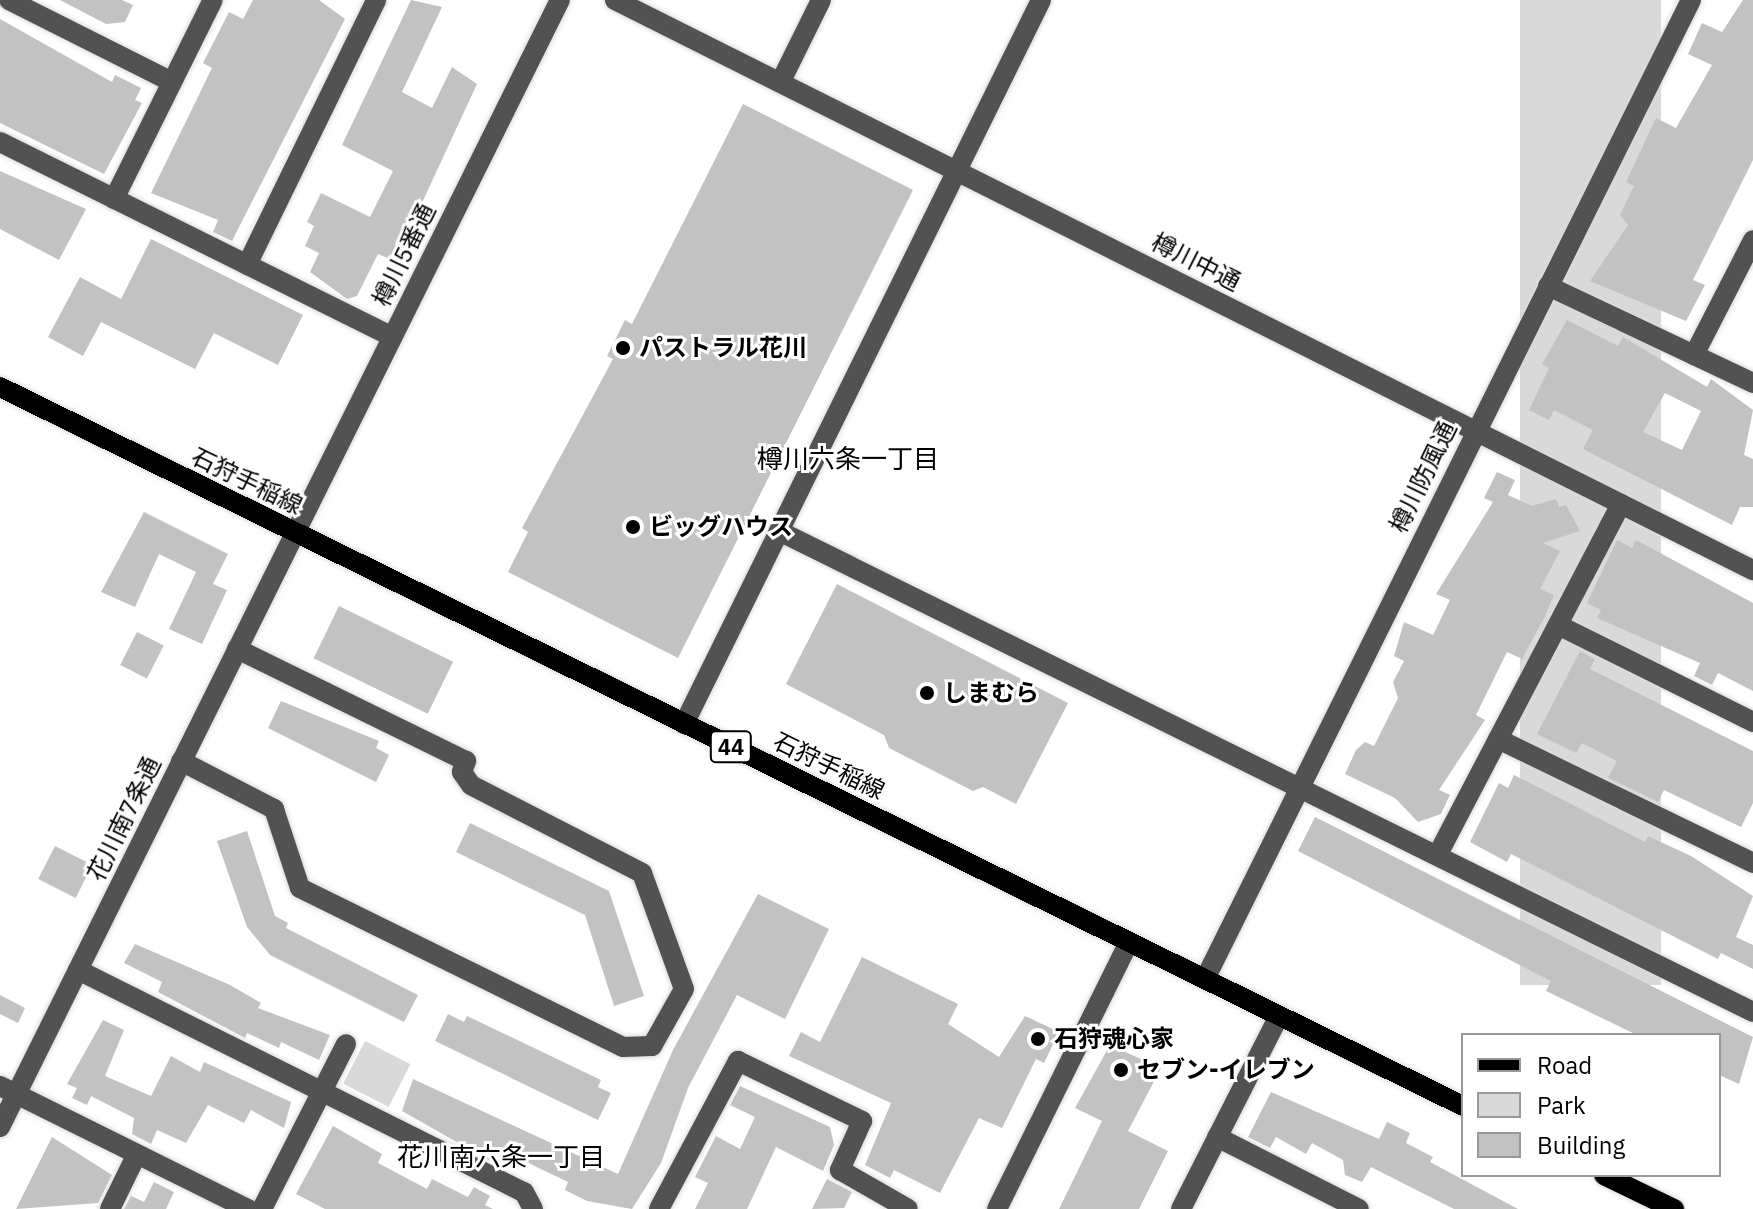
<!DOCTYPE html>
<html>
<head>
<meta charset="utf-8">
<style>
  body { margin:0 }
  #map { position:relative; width:1753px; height:1209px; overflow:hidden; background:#fff; font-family:"IBM Plex Sans","Noto Sans JP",sans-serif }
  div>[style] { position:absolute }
  .green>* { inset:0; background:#d9d9d9; transform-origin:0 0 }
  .building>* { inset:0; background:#c2c2c2; transform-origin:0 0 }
  .roads { filter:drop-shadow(0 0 2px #dbdbdb) drop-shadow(0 0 2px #dbdbdb) }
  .minor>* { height:20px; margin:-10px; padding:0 10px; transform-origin:10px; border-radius:10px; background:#525252 }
  .major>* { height:20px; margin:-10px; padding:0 10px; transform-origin:10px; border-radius:10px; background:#000 }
  .dots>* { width:22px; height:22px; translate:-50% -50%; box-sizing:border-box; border:4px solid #fff; border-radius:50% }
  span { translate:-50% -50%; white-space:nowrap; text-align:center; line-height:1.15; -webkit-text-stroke:6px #fff; paint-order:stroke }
  .shield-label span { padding:2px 6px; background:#fff; border:2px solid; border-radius:6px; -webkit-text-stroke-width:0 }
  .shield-label { font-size:22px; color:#000; font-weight:700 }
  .street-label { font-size:24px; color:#000 }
  .poi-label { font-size:24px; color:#000; font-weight:700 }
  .left { translate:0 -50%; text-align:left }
  .neighbourhood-label { font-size:26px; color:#000 }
  .legend { position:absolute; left:1461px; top:1033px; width:260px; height:144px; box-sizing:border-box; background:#fff; border:2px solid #999; margin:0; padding:10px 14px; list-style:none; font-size:24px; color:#000 }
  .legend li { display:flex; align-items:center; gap:16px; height:40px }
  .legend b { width:40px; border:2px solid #999 }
</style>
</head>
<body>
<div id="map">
  <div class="green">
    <div style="left:1520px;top:0;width:141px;height:985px"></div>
    <div style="left:365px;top:1041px;width:51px;height:48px;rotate:27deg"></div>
  </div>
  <div class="building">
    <div style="clip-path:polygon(60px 0,122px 0,133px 5px,125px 22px,106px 24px)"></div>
    <div style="clip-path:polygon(253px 0,319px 0,345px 19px,232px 241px,213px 232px,218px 220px,151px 193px,212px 68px,203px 63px,229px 12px,243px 19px)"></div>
    <div style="clip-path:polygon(411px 0,442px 7px,402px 92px,432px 108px,452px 67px,477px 84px,395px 261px,378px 254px,357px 296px,347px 299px,310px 272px,319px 253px,305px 246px,314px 226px,307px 222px,321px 193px,370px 217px,393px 171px,342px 145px)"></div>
    <div style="clip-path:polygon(1743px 0,1753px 0,1753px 160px,1693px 280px,1705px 285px,1686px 321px,1590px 281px,1628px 225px,1620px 215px,1634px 186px,1626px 182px,1656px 118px,1676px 128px,1712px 65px,1688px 54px,1702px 23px,1722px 32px)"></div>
    <div style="clip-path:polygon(0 19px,112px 82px,115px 75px,141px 88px,135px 100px,142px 103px,104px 174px,0 123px)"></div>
    <div style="clip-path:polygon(743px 104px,913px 190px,678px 658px,508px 572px,528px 532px,522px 528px,613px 359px,607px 356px,625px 320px,632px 324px)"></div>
    <div style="clip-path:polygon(0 171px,86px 209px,59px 260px,0 229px)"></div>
    <div style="clip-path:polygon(151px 239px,303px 315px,278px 365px,214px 333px,195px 369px,101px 322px,83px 356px,48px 337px,80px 277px,121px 299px)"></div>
    <div style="clip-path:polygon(evenodd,1567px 320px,1618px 346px,1623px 337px,1707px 387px,1711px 379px,1753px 410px,1744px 455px,1753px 459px,1753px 507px,1740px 507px,1732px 525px,1583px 449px,1593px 430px,1554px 410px,1549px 420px,1529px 410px,1549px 368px,1542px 364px,1567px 320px,1665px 393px,1701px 411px,1682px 450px,1643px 432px,1665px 393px)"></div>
    <div style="clip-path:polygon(1497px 472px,1515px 480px,1508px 495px,1532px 506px,1556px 499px,1559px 507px,1566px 505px,1580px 531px,1543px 543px,1560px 551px,1540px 589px,1554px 595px,1545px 616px,1522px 659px,1507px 652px,1476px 715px,1485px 720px,1439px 790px,1450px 795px,1441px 814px,1418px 822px,1395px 798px,1345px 774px,1356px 750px,1365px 742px,1374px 746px,1398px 698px,1393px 682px,1404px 661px,1394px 656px,1404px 622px,1433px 635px,1450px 600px,1436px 594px,1493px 502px,1484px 498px)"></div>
    <div style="clip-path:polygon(144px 512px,228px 554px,213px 584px,227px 590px,202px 644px,169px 629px,196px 572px,159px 554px,135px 607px,101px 592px)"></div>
    <div style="clip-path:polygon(1617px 540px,1632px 548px,1636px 540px,1753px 603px,1753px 691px,1718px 673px,1712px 685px,1694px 676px,1700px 663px,1597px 618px,1601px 610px,1587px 603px)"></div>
    <div style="clip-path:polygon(837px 584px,1068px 703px,1016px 804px,983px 787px,973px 791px,889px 748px,884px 735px,786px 684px)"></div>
    <div style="left:339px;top:606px;width:127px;height:58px;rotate:26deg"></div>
    <div style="left:137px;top:632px;width:30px;height:37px;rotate:27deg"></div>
    <div style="clip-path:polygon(1580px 651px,1595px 659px,1590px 669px,1753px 751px,1753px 803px,1741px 827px,1664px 790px,1658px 802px,1608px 778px,1617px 761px,1582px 743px,1576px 753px,1537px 734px)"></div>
    <div style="clip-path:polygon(281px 701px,379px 741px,376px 748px,389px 755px,376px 782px,268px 728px)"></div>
    <div style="clip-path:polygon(1514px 775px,1645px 842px,1648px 836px,1691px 856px,1753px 896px,1736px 937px,1753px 945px,1753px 969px,1721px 953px,1718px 959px,1511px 854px,1507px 862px,1470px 842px,1499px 783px,1508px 788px)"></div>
    <div style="clip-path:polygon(1315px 817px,1753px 1037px,1739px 1084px,1719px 1075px,1719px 1035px,1637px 1035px,1546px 991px,1551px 981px,1298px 851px)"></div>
    <div style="clip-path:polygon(470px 823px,609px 891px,644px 996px,614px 1006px,585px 915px,456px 852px)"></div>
    <div style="clip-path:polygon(247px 831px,275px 916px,288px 923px,286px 928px,418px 995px,404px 1022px,270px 955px,247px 927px,217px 841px)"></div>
    <div style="left:55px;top:846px;width:42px;height:37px;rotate:27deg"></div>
    <div style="clip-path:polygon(758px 894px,829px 929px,785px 1019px,737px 995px,688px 1088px,661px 1163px,632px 1209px,587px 1201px,565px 1190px,568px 1182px,499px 1149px,492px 1162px,402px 1111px,413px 1079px,618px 1174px,673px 1050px)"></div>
    <div style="clip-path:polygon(135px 944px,230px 985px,261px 1003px,258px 1008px,330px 1035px,319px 1060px,281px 1042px,279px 1048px,247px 1033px,245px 1038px,158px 992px,162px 982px,124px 963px)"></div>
    <div style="clip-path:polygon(862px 957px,958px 1004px,948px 1024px,999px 1057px,1025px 1016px,1059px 1032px,1044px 1063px,1036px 1059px,1002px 1128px,979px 1118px,940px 1193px,894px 1170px,890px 1178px,865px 1165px,891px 1103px,789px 1056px,801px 1032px,820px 1042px)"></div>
    <div style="clip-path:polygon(0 995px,25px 1008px,18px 1023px,0 1014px)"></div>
    <div style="clip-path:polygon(448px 1014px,464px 1022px,467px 1016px,601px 1080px,598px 1087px,611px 1093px,598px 1120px,435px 1041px)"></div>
    <div style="clip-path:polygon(103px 1020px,124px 1030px,105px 1076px,151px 1096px,171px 1056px,200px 1072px,204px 1062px,291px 1102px,284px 1128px,251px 1110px,244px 1123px,208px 1105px,186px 1143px,157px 1130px,151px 1144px,132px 1134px,134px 1118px,91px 1096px,87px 1105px,72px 1098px,77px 1088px,67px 1084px)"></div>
    <div style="clip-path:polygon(1110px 1045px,1161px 1068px,1128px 1131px,1168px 1151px,1139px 1209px,1059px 1209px,1102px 1121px,1075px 1108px)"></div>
    <div style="clip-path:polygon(740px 1086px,830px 1127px,834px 1145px,823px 1171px,776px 1147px,747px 1209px,695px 1209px,708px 1183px,695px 1177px,716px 1136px,740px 1149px,755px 1117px,730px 1105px)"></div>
    <div style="clip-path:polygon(1271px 1092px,1379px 1139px,1387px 1122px,1410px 1133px,1406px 1143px,1433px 1157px,1430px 1162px,1518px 1209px,1454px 1209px,1371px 1167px,1362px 1182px,1345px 1175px,1343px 1160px,1312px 1143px,1306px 1154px,1276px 1137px,1270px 1148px,1248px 1137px)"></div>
    <div style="clip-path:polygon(333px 1126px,382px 1154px,378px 1163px,427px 1189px,432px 1179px,468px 1197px,474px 1187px,490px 1196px,485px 1205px,493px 1209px,325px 1209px,296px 1194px)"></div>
    <div style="clip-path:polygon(52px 1137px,112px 1175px,98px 1203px,16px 1209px)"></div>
    <div style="clip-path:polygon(827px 1179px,852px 1192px,844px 1208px,812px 1209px)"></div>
    <div style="clip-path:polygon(154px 1182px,174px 1192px,166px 1209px,124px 1209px,131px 1196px,144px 1202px)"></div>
  </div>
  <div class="roads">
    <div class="minor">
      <div style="left:9px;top:0;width:182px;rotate:26.7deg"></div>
      <div style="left:615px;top:0;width:1273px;rotate:26.61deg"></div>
      <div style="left:781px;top:81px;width:90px;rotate:-63.7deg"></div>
      <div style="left:0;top:142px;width:438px;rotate:26.4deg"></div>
      <div style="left:114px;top:199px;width:222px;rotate:-63.6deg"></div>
      <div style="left:247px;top:265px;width:295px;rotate:-64deg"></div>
      <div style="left:1548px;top:286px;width:227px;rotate:25.3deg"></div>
      <div style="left:1694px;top:355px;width:129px;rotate:-62.8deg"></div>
      <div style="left:779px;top:531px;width:1086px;rotate:26.28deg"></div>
      <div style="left:1558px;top:625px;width:218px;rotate:26.4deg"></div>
      <div style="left:684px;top:724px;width:807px;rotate:-63.75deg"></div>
      <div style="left:1498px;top:739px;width:284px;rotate:25.9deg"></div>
      <div style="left:181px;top:761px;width:105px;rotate:27.3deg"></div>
      <div style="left:274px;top:809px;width:83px;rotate:71.8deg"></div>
      <div style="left:300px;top:888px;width:360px;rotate:26.2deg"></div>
      <div style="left:623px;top:1047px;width:29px;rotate:-2deg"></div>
      <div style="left:652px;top:1046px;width:65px;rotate:-60.7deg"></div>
      <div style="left:684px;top:989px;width:123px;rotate:-109.9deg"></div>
      <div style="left:642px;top:873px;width:192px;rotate:-152.8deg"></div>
      <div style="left:471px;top:785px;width:16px;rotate:-125deg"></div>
      <div style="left:462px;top:772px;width:12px;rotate:-70deg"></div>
      <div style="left:466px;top:761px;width:255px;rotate:-153.9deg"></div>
      <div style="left:1438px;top:854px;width:395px;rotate:-62.4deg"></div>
      <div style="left:78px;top:970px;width:498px;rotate:26.5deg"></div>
      <div style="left:524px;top:1192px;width:19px;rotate:62deg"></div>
      <div style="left:1205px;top:979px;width:1093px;rotate:-63.6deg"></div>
      <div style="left:0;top:1086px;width:277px;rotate:26.4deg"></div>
      <div style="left:0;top:1127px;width:1258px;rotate:-63.58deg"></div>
      <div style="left:1217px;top:1137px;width:159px;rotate:26.9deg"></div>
      <div style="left:110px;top:1209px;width:61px;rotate:-63.9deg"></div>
      <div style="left:262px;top:1209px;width:185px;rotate:-63deg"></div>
      <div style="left:659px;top:1209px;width:168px;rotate:-61.9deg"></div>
      <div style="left:738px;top:1061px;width:138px;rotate:25.8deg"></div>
      <div style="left:862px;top:1121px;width:54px;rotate:114.2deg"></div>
      <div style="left:840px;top:1170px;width:78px;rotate:29.8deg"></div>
      <div style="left:997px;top:1209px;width:298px;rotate:-63.7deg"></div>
      <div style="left:1181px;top:1209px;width:216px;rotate:-63.1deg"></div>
    </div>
    <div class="major">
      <div style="left:0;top:387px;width:1630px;rotate:26.17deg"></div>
      <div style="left:1604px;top:1175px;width:78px;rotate:25.9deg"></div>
    </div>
  </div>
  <div class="dots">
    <div style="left:623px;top:348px;background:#000"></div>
    <div style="left:633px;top:527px;background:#000"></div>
    <div style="left:927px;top:693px;background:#000"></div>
    <div style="left:1038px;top:1039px;background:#000"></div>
    <div style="left:1121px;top:1070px;background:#000"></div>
  </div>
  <div class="shield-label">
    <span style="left:731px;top:747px">44</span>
  </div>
  <div class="street-label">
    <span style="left:404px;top:255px;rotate:-64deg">樽川5番通</span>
    <span style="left:1196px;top:262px;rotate:27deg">樽川中通</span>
    <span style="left:1423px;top:477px;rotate:-64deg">樽川防風通</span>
    <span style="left:247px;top:481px;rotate:26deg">石狩手稲線</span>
    <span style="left:829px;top:766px;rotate:26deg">石狩手稲線</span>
    <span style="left:124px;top:819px;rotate:-64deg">花川南7条通</span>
  </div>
  <div class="poi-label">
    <span class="left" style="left:639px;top:348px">パストラル花川</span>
    <span class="left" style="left:649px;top:527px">ビッグハウス</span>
    <span class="left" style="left:943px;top:693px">しまむら</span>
    <span class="left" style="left:1054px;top:1039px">石狩魂心家</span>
    <span class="left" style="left:1137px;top:1070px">セブン-イレブン</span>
  </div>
  <div class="neighbourhood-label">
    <span style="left:848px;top:459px">樽川六条一丁目</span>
    <span style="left:501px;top:1157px">花川南六条一丁目</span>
  </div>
  <ul class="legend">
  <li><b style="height:10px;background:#000"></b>Road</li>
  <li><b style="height:22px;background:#d9d9d9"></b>Park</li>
  <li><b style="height:22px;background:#c2c2c2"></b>Building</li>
  </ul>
</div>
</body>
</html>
